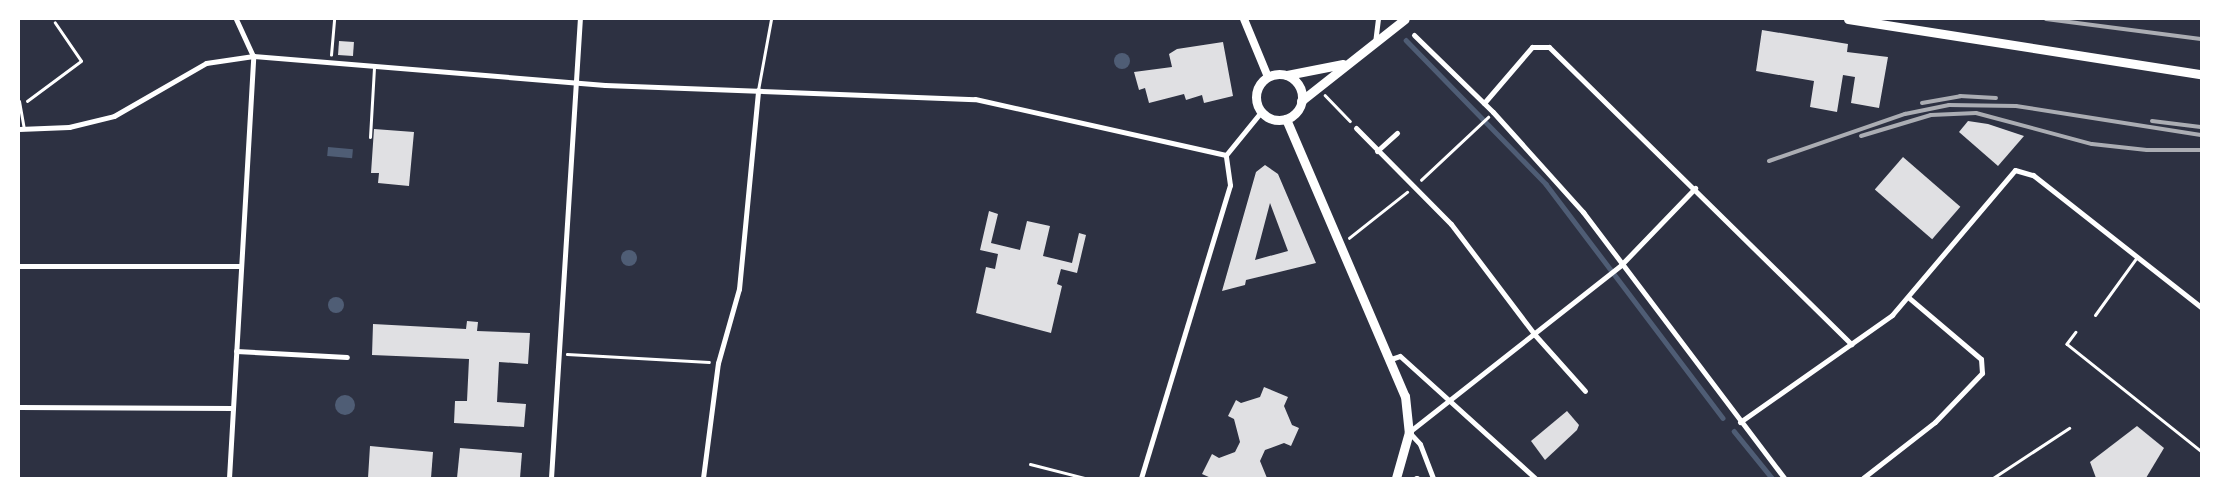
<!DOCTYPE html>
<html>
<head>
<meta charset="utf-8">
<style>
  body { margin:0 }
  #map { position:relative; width:2220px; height:497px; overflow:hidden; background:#2d3142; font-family:Figtree,sans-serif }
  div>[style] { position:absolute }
  .water>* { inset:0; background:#4f5d75; transform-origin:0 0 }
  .round { border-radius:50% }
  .stream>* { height:4.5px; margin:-2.25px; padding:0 2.25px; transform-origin:2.25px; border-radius:2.25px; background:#4f5d75 }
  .building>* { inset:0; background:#e0e0e3; transform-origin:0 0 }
  .path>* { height:2.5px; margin:-1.25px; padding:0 1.25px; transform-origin:1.25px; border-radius:1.25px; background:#fff }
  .service>* { height:3px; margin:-1.5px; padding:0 1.5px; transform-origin:1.5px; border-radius:1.5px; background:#fff }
  .minor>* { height:5px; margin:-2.5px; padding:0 2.5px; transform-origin:2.5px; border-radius:2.5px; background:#fff }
  .secondary>* { height:8px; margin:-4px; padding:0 4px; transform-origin:4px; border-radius:4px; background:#fff }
  .primary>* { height:9px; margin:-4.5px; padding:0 4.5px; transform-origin:4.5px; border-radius:4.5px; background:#fff }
  .primary>.ring { margin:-4.5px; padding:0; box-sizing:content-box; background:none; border:9px solid #fff; border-radius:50% }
  .rail>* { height:4px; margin:-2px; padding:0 2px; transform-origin:2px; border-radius:2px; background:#abadb3 }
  span { translate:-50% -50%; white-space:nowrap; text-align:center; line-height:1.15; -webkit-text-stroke:5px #fff; paint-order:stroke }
  .frame { position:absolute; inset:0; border:20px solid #fff; pointer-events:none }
</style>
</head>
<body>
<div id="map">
  <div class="water">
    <div class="round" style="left:1114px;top:53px;width:16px;height:16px"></div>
    <div style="left:328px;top:147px;width:25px;height:9px;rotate:5deg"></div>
    <div class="round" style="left:621px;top:250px;width:16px;height:16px"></div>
    <div class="round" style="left:328px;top:297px;width:16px;height:16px"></div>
    <div class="round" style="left:335px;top:395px;width:20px;height:20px"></div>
  </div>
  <div class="stream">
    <div style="left:1406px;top:40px;width:201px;rotate:45.8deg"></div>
    <div style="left:1546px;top:184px;width:293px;rotate:52.9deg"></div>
    <div style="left:1734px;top:431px;width:60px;rotate:51deg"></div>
  </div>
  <div class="building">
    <div style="clip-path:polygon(1762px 30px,1848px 44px,1847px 52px,1888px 57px,1879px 108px,1851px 103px,1855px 77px,1843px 75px,1837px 112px,1810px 107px,1814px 81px,1756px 71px)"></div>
    <div style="left:339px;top:41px;width:15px;height:14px;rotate:4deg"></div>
    <div style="clip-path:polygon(1223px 42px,1233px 96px,1204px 103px,1202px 95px,1186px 100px,1184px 94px,1149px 103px,1145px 88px,1139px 90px,1134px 72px,1172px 67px,1169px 54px,1177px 49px)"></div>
    <div style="clip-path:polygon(1968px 121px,1988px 124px,2024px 136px,1998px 166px,1959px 132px)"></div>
    <div style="clip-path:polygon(374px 129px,414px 132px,409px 186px,378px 183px,379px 173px,371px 173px)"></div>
    <div style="left:1903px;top:157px;width:76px;height:43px;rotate:41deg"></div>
    <div style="clip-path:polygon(evenodd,1265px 165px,1278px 174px,1316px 263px,1246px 280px,1245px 285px,1222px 291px,1256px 172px,1265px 165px,1270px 203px,1288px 251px,1255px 260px,1270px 203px)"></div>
    <div style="clip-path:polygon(989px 211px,998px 214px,991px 243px,1020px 250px,1027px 221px,1050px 226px,1043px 256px,1072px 263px,1079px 233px,1086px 235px,1077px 273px,1061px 269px,1057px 284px,1062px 286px,1051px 333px,976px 313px,986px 267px,995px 269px,998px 254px,980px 250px)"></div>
    <div style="clip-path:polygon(467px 321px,478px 322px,477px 331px,530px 333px,528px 364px,499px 362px,497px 402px,526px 404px,524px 427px,454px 423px,455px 401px,467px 401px,469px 359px,372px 355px,373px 324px,466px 329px)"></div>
    <div style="clip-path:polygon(1264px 387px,1288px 397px,1284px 406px,1292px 425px,1299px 428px,1291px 446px,1284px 443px,1265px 450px,1260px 461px,1267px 478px,1211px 478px,1202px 474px,1212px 454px,1219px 458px,1235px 452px,1240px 442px,1234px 419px,1228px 416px,1236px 400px,1241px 403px,1260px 397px)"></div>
    <div style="clip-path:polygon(1567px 411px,1579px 425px,1577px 430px,1545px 460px,1531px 441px)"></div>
    <div style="clip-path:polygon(2137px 426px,2164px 448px,2146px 478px,2096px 478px,2090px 462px)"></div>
    <div style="clip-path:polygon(370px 446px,433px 452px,431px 478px,368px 478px)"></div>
    <div style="clip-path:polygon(460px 448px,522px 453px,520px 478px,457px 478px)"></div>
  </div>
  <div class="path">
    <div style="left:331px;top:55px;width:36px;rotate:-85deg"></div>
    <div style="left:1325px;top:95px;width:36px;rotate:46deg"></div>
    <div style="left:27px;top:101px;width:67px;rotate:-36.5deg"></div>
    <div style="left:81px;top:61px;width:46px;rotate:-124.4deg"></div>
    <div style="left:1421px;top:180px;width:92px;rotate:-43.2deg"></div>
    <div style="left:1349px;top:238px;width:74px;rotate:-38.4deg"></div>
    <div style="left:2076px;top:332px;width:15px;rotate:127deg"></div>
    <div style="left:2067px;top:344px;width:171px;rotate:38.6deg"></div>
    <div style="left:567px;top:354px;width:142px;rotate:3.2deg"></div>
    <div style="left:1993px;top:478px;width:91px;rotate:-33.3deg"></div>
  </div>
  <div class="service">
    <div style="left:758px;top:90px;width:72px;rotate:-79.6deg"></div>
    <div style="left:19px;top:101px;width:28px;rotate:80deg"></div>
    <div style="left:370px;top:137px;width:70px;rotate:-86.7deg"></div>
    <div style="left:2095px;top:315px;width:72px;rotate:-54.1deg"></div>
    <div style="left:1030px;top:464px;width:57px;rotate:14.3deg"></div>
  </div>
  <div class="minor">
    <div style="left:1414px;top:35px;width:110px;rotate:44.3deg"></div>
    <div style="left:1493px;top:112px;width:135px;rotate:48deg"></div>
    <div style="left:1583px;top:212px;width:333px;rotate:52.9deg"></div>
    <div style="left:1375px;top:43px;width:24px;rotate:-83deg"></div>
    <div style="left:1484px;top:103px;width:74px;rotate:-49.4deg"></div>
    <div style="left:1532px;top:47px;width:17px"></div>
    <div style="left:1549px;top:47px;width:424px;rotate:44.5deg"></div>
    <div style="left:1356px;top:128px;width:135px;rotate:45.3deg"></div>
    <div style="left:1451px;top:224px;width:139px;rotate:52.9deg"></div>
    <div style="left:1535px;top:335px;width:75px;rotate:48.2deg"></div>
    <div style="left:19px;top:129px;width:50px;rotate:-2.3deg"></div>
    <div style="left:69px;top:127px;width:46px;rotate:-13.7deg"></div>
    <div style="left:114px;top:116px;width:106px;rotate:-29.9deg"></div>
    <div style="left:206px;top:63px;width:48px;rotate:-8.5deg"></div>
    <div style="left:253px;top:56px;width:353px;rotate:4.7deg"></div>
    <div style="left:605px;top:85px;width:370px;rotate:2.2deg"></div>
    <div style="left:975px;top:99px;width:257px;rotate:12.6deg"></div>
    <div style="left:1377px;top:151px;width:27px;rotate:-42deg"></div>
    <div style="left:1226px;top:155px;width:55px;rotate:-50.9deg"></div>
    <div style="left:19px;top:266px;width:222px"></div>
    <div style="left:236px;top:351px;width:111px;rotate:3.1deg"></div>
    <div style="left:1391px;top:359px;width:9px;rotate:-18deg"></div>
    <div style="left:1400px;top:356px;width:182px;rotate:42.1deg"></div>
    <div style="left:19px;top:407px;width:214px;rotate:0.3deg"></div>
    <div style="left:1740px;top:422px;width:186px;rotate:-35.1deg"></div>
    <div style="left:1892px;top:315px;width:190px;rotate:-49.7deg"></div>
    <div style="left:2015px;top:170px;width:19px;rotate:16deg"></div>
    <div style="left:2033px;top:175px;width:214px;rotate:38.2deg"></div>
    <div style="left:229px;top:478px;width:423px;rotate:-86.7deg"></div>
    <div style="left:253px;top:56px;width:41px;rotate:-114.7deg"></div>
    <div style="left:551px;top:478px;width:460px;rotate:-86.4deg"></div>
    <div style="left:703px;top:478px;width:116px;rotate:-82.6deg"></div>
    <div style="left:718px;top:363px;width:77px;rotate:-74.2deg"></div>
    <div style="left:739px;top:289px;width:200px;rotate:-84.5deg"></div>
    <div style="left:1141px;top:478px;width:306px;rotate:-73.1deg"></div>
    <div style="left:1230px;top:185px;width:30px;rotate:-98deg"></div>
    <div style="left:1416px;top:478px;width:1px"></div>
    <div style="left:1433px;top:478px;width:36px;rotate:-111deg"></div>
    <div style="left:1420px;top:444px;width:16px;rotate:-133deg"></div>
    <div style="left:1409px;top:432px;width:270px;rotate:-38.2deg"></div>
    <div style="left:1621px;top:265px;width:107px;rotate:-46.1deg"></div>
    <div style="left:1863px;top:478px;width:91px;rotate:-37.9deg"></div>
    <div style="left:1935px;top:422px;width:68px;rotate:-46.2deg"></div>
    <div style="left:1982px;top:373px;width:14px;rotate:-94deg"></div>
    <div style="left:1981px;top:359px;width:94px;rotate:-139.7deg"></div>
  </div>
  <div class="secondary">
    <div style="left:1244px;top:19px;width:63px;rotate:67.5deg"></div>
  </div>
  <div class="primary">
    <div style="left:1848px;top:19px;width:357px;rotate:8.9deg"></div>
    <div class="ring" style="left:1256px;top:74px;width:37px;height:37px"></div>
    <div style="left:1287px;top:75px;width:57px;rotate:-11.1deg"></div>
    <div style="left:1301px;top:101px;width:132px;rotate:-38.3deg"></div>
    <div style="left:1286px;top:119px;width:301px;rotate:66.8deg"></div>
    <div style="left:1405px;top:396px;width:36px;rotate:84deg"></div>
    <div style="left:1409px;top:432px;width:48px;rotate:105.8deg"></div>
  </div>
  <div class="rail">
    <div style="left:2046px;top:19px;width:156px;rotate:7.4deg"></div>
    <div style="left:1922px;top:103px;width:39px;rotate:-10deg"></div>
    <div style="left:1960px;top:96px;width:36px;rotate:3deg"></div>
    <div style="left:2152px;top:121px;width:49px;rotate:7deg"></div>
    <div style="left:1861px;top:136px;width:73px;rotate:-16.7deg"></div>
    <div style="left:1931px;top:115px;width:45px;rotate:-2.5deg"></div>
    <div style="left:1976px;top:113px;width:120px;rotate:15deg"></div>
    <div style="left:2092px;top:144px;width:55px;rotate:6.2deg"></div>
    <div style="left:2147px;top:150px;width:54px"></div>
    <div style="left:1769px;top:161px;width:144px;rotate:-19.1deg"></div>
    <div style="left:1905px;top:114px;width:45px;rotate:-11.6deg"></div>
    <div style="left:1949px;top:105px;width:67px;rotate:0.9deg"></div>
    <div style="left:2016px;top:106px;width:187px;rotate:8.9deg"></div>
  </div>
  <div class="frame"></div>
</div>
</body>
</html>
